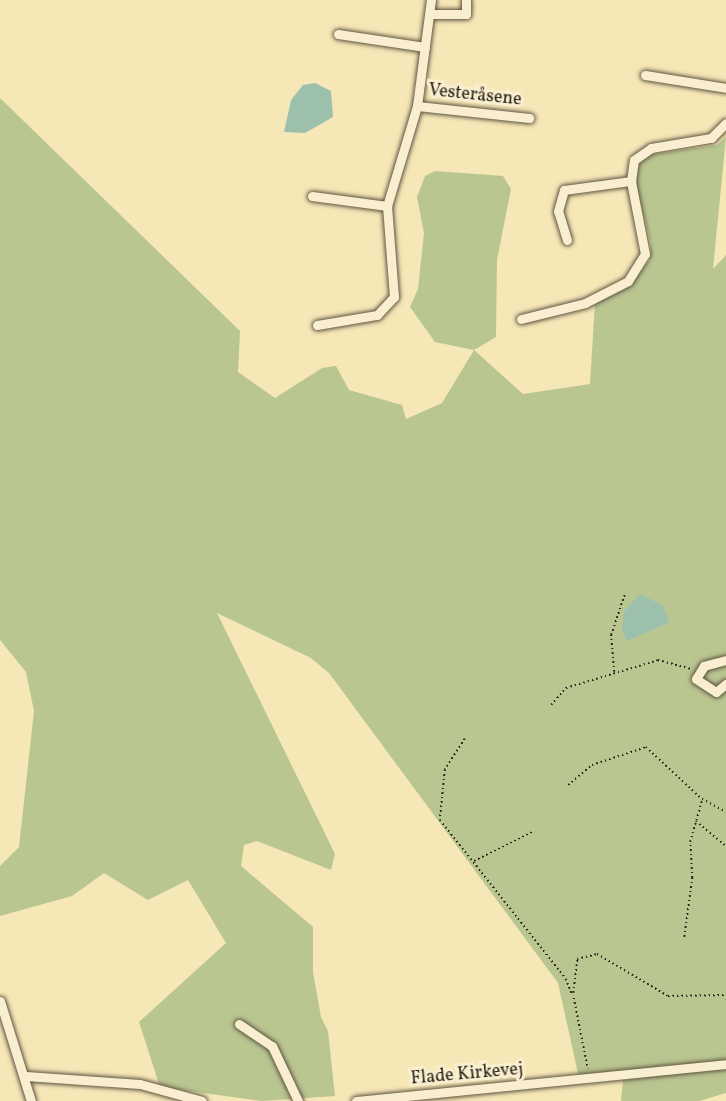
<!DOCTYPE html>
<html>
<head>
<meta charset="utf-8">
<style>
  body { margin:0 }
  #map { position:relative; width:726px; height:1101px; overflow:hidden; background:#f6e7b7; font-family:Vollkorn,serif }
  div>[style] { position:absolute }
  .green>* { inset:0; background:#bac690 }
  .water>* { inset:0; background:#9dc0ad }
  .path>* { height:1.5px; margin-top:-0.75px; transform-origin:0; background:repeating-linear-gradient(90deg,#2d251b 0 1.5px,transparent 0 4.5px) }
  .roads { filter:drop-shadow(0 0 2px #5f5642) drop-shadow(0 0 2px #5f5642) }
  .minor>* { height:9px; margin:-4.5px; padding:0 4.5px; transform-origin:4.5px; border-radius:4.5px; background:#f9efd0 }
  span { translate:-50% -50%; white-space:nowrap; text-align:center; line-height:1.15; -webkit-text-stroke:6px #f9efd0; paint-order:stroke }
  .street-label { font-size:18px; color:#2d251b }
</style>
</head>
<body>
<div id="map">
  <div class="green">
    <div style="clip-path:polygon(0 98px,240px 331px,238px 372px,275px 398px,322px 368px,336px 366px,349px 390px,402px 405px,406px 419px,442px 403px,474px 350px,435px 342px,410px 307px,418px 289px,424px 233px,417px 197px,425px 176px,435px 171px,503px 176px,511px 189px,497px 260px,496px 337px,474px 350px,523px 394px,590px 384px,595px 302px,628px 286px,650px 260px,651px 243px,634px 178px,641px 162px,649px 155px,717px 145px,726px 137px,713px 269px,726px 255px,726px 1061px,579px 1078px,558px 983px,329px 673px,311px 658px,217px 613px,335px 854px,331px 870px,257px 841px,244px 845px,241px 866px,313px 927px,313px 972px,321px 1017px,328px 1031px,335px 1096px,262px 1101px,160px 1087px,139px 1022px,226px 943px,188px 880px,148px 900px,104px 873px,72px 896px,0 916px,0 866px,19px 847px,34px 711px,26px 672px,0 640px)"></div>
    <div style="clip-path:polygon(726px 1067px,726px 1093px,699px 1101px,621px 1101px,623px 1080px)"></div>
  </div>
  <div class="water">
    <div style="clip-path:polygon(315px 83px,331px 91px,333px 117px,305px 133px,284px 132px,291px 100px,303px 85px)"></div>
    <div style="clip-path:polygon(640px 594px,662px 605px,670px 622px,627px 641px,622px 631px,624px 611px)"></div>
  </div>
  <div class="path">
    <div style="left:614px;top:672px;width:37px;rotate:-95deg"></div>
    <div style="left:611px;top:635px;width:44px;rotate:-71.6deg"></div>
    <div style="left:551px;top:705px;width:23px;rotate:-49deg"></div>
    <div style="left:566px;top:688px;width:96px;rotate:-16.9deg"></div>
    <div style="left:658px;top:660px;width:35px;rotate:15deg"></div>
    <div style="left:465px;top:739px;width:37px;rotate:123deg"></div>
    <div style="left:445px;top:770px;width:50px;rotate:95.7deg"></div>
    <div style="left:440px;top:820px;width:203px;rotate:51.6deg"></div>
    <div style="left:566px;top:979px;width:18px;rotate:68deg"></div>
    <div style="left:568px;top:785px;width:31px;rotate:-40deg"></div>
    <div style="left:592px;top:765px;width:57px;rotate:-18.4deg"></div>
    <div style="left:646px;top:747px;width:76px;rotate:42.9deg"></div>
    <div style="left:702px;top:799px;width:27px;rotate:28deg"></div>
    <div style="left:696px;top:821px;width:39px;rotate:40deg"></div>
    <div style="left:474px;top:861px;width:65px;rotate:-26.6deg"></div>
    <div style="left:684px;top:937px;width:60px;rotate:-82.3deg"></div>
    <div style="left:692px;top:878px;width:36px;rotate:-93deg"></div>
    <div style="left:690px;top:842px;width:44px;rotate:-74.1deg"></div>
    <div style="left:573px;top:993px;width:34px;rotate:-83deg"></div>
    <div style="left:577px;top:959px;width:21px;rotate:-14deg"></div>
    <div style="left:597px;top:954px;width:82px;rotate:30.6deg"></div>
    <div style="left:668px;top:996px;width:58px;rotate:-1deg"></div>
    <div style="left:574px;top:998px;width:72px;rotate:78.8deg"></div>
  </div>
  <div class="roads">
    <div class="minor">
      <div style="left:430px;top:14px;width:36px"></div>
      <div style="left:466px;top:14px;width:14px;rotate:-90deg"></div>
      <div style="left:338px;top:34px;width:88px;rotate:8.5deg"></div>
      <div style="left:645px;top:75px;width:82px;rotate:9.1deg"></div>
      <div style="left:417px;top:106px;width:113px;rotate:6.1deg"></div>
      <div style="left:312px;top:196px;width:76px;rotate:7.6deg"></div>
      <div style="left:567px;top:240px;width:30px;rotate:-107deg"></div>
      <div style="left:558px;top:211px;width:22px;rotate:-74deg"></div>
      <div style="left:564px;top:190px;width:68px;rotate:-7.7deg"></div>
      <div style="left:521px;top:319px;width:66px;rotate:-14deg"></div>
      <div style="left:585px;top:303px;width:48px;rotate:-27.1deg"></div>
      <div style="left:628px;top:281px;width:32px;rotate:-58deg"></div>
      <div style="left:645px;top:254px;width:74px;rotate:-100.9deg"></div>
      <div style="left:631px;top:181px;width:21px;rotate:-82deg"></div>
      <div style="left:634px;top:160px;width:21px;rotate:-35deg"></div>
      <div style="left:651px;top:148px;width:61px;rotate:-9.5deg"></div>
      <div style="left:711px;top:138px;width:21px;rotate:-45deg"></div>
      <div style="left:317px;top:325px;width:61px;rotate:-9.5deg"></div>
      <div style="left:377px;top:315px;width:25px;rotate:-47deg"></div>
      <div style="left:394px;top:297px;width:91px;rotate:-94.4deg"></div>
      <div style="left:387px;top:206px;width:104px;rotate:-73.3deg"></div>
      <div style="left:417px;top:106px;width:107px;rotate:-82.5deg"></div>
      <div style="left:726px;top:660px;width:23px;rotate:165deg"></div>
      <div style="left:704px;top:666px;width:15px;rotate:122deg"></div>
      <div style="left:696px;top:679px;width:24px;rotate:33deg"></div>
      <div style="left:716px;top:692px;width:13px;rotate:-39deg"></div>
      <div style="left:0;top:1001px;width:105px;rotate:72.8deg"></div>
      <div style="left:239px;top:1024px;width:40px;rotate:34deg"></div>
      <div style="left:272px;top:1046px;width:61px;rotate:64.7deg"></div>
      <div style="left:26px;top:1076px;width:114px;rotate:4deg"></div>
      <div style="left:140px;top:1084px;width:64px;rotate:15.3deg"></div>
      <div style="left:356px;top:1101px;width:372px;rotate:-5.7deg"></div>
    </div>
  </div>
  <div class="street-label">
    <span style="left:475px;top:96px;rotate:6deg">Vesteråsene</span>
    <span style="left:467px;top:1075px;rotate:-5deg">Flade Kirkevej</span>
  </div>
</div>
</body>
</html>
